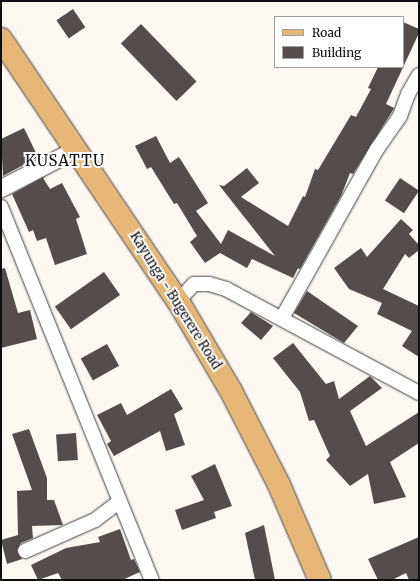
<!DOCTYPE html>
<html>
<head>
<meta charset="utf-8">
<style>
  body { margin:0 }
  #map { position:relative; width:420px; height:581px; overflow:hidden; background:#fdf8f1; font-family:Merriweather,serif }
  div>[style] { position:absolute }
  .building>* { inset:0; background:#554d4c; transform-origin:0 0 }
  .roads { filter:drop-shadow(0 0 1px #414141) drop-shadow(0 0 1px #414141) }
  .minor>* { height:14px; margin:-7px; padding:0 7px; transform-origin:7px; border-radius:7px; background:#fff }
  .tertiary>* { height:17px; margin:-8.5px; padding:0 8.5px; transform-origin:8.5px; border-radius:8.5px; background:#fff }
  .primary>* { height:22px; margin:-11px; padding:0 11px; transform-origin:11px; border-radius:11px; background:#e6b677 }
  span { translate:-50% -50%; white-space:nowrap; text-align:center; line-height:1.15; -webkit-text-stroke:4px #fff; paint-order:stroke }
  .street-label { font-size:13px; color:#0e0e0e }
  .quarter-label { font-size:15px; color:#0e0e0e; letter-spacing:1px }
  .frame { position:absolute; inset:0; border:2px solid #0e0e0e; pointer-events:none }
  .legend { position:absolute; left:274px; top:16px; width:130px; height:52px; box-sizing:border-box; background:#fff; border:1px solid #9f9f9f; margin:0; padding:5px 7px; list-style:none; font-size:12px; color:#0e0e0e }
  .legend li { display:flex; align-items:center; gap:8px; height:20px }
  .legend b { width:20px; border:1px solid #9f9f9f }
</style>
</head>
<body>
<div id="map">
  <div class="building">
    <div style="left:73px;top:9px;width:22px;height:20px;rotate:56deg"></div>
    <div style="clip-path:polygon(403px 22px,419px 29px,419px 33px,386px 104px,394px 108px,393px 110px,353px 174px,350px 173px,341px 196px,300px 269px,294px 267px,298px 268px,293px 278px,252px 259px,247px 268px,220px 253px,205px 263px,190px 242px,197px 236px,177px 203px,174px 204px,151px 167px,147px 169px,135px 146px,156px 136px,170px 163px,179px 157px,208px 203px,196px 211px,221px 244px,228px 230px,275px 256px,219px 185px,224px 186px,247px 168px,259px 183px,241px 197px,288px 226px,303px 196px,305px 197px,315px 169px,318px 170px,351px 115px,356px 117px,371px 89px,368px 88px,378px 67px,403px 67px)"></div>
    <div style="left:141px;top:24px;width:80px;height:28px;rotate:46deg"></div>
    <div style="clip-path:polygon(24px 128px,38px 157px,3px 176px,1px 139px)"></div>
    <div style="clip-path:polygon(47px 175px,43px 178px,50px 189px,62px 183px,80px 217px,76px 219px,87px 254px,55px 265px,46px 238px,37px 241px,33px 230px,29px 232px,12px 194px)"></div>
    <div style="left:400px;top:178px;width:23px;height:27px;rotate:34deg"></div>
    <div style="clip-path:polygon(401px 219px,413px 230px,409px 234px,419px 245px,419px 250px,409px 258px,405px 254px,383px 289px,419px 306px,419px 357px,402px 346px,412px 331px,377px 314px,382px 303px,349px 289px,334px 268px,361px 248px,367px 257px)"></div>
    <div style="clip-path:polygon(5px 268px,18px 313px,30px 310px,37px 339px,1px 348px,1px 269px)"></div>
    <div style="left:104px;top:272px;width:28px;height:60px;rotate:55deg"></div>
    <div style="clip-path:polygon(307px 291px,358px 326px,344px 343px,294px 313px)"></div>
    <div style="clip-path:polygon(251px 312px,273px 326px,261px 340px,241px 323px)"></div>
    <div style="clip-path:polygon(293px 343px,326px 384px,334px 381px,339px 399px,370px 376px,382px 388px,350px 411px,366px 446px,419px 412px,419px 443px,390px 462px,406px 497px,374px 504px,368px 474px,350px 486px,326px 460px,330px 456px,314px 420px,309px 421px,300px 392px,273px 358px)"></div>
    <div style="left:107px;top:344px;width:25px;height:30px;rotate:61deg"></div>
    <div style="clip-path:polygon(171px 389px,183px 409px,174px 414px,185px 445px,166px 451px,160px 431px,114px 456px,107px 444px,111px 441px,97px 415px,121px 403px,127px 415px)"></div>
    <div style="clip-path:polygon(29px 429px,47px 478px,47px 500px,54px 500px,63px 525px,32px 526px,33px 538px,21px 543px,17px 550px,22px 559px,7px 564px,1px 540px,18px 535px,17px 491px,32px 490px,12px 434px)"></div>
    <div style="left:76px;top:433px;width:27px;height:20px;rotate:86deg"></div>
    <div style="clip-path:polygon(215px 464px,232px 506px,214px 512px,216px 518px,182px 530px,175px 510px,204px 500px,191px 476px)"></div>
    <div style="clip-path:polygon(264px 525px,275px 580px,255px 580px,245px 533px)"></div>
    <div style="clip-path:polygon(120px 529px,131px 560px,134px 559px,140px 572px,122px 580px,62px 580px,58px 573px,38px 580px,31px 565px,66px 548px,100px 542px,98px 537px)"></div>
    <div style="clip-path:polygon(419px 537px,419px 580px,409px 580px,406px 573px,392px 580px,378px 580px,368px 559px)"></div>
  </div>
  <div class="roads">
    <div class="minor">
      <div style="left:1px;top:207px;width:402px;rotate:68deg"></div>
      <div style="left:178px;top:301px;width:23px;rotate:-47deg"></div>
      <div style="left:194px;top:284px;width:15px"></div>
      <div style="left:209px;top:284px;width:18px;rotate:16deg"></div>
      <div style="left:226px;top:289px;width:219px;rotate:28.3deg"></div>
      <div style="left:282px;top:318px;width:194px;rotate:-60.7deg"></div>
      <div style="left:377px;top:149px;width:40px;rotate:-55.1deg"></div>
      <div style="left:400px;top:116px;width:23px;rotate:-70deg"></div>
      <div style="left:408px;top:94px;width:22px;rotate:-60deg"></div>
      <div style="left:25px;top:551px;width:77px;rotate:-23.9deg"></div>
      <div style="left:95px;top:520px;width:31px;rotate:-37deg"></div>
    </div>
    <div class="tertiary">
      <div style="left:1px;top:188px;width:85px;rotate:-27.5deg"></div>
    </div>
    <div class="primary">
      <div style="left:1px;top:39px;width:316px;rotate:56deg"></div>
      <div style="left:178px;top:301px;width:104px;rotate:59.5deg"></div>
      <div style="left:231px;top:391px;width:106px;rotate:62.9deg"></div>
      <div style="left:279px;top:485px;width:103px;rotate:66.7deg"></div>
    </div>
  </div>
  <div class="street-label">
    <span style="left:175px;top:301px;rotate:58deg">Kayunga - Bugerere Road</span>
  </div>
  <div class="quarter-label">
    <span style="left:65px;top:161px">KUSATTU</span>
  </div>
  <div class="frame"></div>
  <ul class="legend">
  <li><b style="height:5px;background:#e6b677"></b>Road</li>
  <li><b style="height:11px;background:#554d4c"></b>Building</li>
  </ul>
</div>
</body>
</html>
